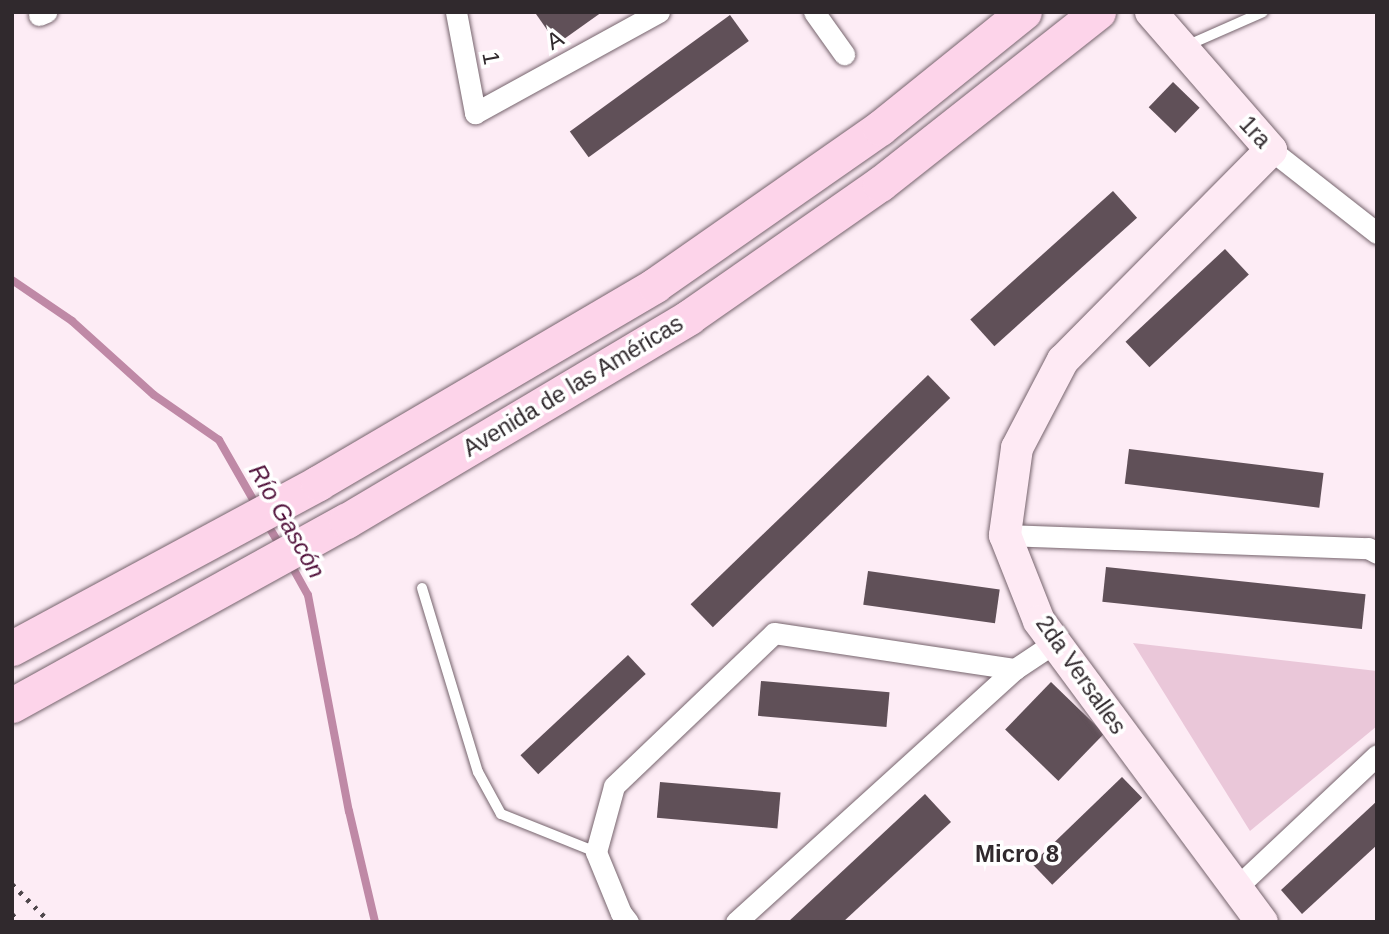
<!DOCTYPE html>
<html>
<head>
<meta charset="utf-8">
<style>
  body { margin:0 }
  #map { position:relative; width:1389px; height:934px; overflow:hidden; background:#fdecf5; font-family:Helvetica,sans-serif }
  div>[style] { position:absolute }
  .green>* { inset:0; background:#eac7d9 }
  .stream>* { height:8px; margin:-4px; padding:0 4px; transform-origin:4px; border-radius:4px; background:#bf89a6 }
  .building>* { inset:0; background:#605058; transform-origin:0 0 }
  .roads { filter:drop-shadow(0 0 2px #76646d) drop-shadow(0 0 2px #76646d) }
  .lane>* { height:10px; margin:-5px; padding:0 5px; transform-origin:5px; border-radius:5px; background:#fff }
  .street>* { height:21px; margin:-10.5px; padding:0 10.5px; transform-origin:10.5px; border-radius:10.5px; background:#fff }
  .secondary>* { height:32px; margin:-16px; padding:0 16px; transform-origin:16px; border-radius:16px; background:#feeaf4 }
  .primary>* { height:35px; margin:-17.5px; padding:0 17.5px; transform-origin:17.5px; border-radius:17.5px; background:#fdd4ea }
  .rail>* { height:5px; margin-top:-2.5px; transform-origin:0; background:repeating-linear-gradient(90deg,#50484d 0 3.5px,transparent 0 10.5px) }
  span { translate:-50% -50%; white-space:nowrap; text-align:center; line-height:1.15; -webkit-text-stroke:7px #fff; paint-order:stroke }
  .street-label { font-size:23px; color:#30292d }
  .water-label { font-size:24px; color:#50103a; font-style:italic }
  .neighbourhood-label { font-size:24px; color:#30292d; font-weight:700 }
  .frame { position:absolute; inset:0; border:14px solid #30292d; pointer-events:none }
</style>
</head>
<body>
<div id="map">
  <div class="green">
    <div style="clip-path:polygon(1133px 643px,1377px 671px,1377px 726px,1250px 831px)"></div>
  </div>
  <div class="stream">
    <div style="left:12px;top:280px;width:73px;rotate:34.3deg"></div>
    <div style="left:72px;top:321px;width:110px;rotate:42.1deg"></div>
    <div style="left:154px;top:395px;width:79px;rotate:34.7deg"></div>
    <div style="left:219px;top:440px;width:78px;rotate:60.2deg"></div>
    <div style="left:266px;top:522px;width:29px;rotate:59deg"></div>
    <div style="left:289px;top:561px;width:39px;rotate:61deg"></div>
    <div style="left:308px;top:595px;width:220px;rotate:79.3deg"></div>
    <div style="left:349px;top:811px;width:114px;rotate:76.8deg"></div>
  </div>
  <div class="building">
    <div style="clip-path:polygon(539px 12px,602px 12px,557px 44px,536px 14px)"></div>
    <div style="left:730px;top:15px;width:32px;height:198px;rotate:54deg"></div>
    <div style="left:1173px;top:82px;width:37px;height:35px;rotate:44deg"></div>
    <div style="left:1113px;top:191px;width:36px;height:192px;rotate:48deg"></div>
    <div style="left:1225px;top:249px;width:35px;height:136px;rotate:47deg"></div>
    <div style="left:928px;top:375px;width:32px;height:330px;rotate:46deg"></div>
    <div style="left:1129px;top:449px;width:196px;height:35px;rotate:7deg"></div>
    <div style="left:1106px;top:567px;width:261px;height:35px;rotate:6deg"></div>
    <div style="left:868px;top:571px;width:133px;height:34px;rotate:8deg"></div>
    <div style="left:628px;top:655px;width:26px;height:147px;rotate:47deg"></div>
    <div style="left:761px;top:681px;width:129px;height:35px;rotate:5deg"></div>
    <div style="left:1051px;top:682px;width:74px;height:66px;rotate:44deg"></div>
    <div style="left:1122px;top:777px;width:29px;height:125px;rotate:46deg"></div>
    <div style="left:660px;top:782px;width:121px;height:36px;rotate:5deg"></div>
    <div style="clip-path:polygon(925px 794px,951px 822px,843px 922px,788px 922px)"></div>
    <div style="clip-path:polygon(1377px 801px,1377px 845px,1302px 914px,1281px 890px)"></div>
  </div>
  <div class="roads">
    <div class="lane">
      <div style="left:1186px;top:46px;width:84px;rotate:-23.8deg"></div>
      <div style="left:422px;top:588px;width:192px;rotate:73.1deg"></div>
      <div style="left:478px;top:772px;width:48px;rotate:61.3deg"></div>
      <div style="left:501px;top:814px;width:102px;rotate:21.8deg"></div>
    </div>
    <div class="street">
      <div style="left:456px;top:12px;width:103px;rotate:79.3deg"></div>
      <div style="left:475px;top:113px;width:210px;rotate:-28.8deg"></div>
      <div style="left:814px;top:12px;width:52px;rotate:54.5deg"></div>
      <div style="left:39px;top:15px;width:8px;rotate:-23deg"></div>
      <div style="left:1271px;top:150px;width:135px;rotate:38.1deg"></div>
      <div style="left:1005px;top:535px;width:363px;rotate:2.1deg"></div>
      <div style="left:1368px;top:548px;width:10px;rotate:29deg"></div>
      <div style="left:1237px;top:887px;width:192px;rotate:-43.3deg"></div>
      <div style="left:628px;top:922px;width:11px;rotate:-128deg"></div>
      <div style="left:621px;top:913px;width:66px;rotate:-112.3deg"></div>
      <div style="left:596px;top:852px;width:68px;rotate:-74.7deg"></div>
      <div style="left:614px;top:786px;width:221px;rotate:-43.7deg"></div>
      <div style="left:774px;top:633px;width:244px;rotate:8.5deg"></div>
      <div style="left:736px;top:922px;width:377px;rotate:-42.2deg"></div>
      <div style="left:1015px;top:669px;width:47px;rotate:-33.7deg"></div>
    </div>
    <div class="secondary">
      <div style="left:1151px;top:12px;width:183px;rotate:49deg"></div>
      <div style="left:1271px;top:150px;width:296px;rotate:134.7deg"></div>
      <div style="left:1063px;top:360px;width:99px;rotate:117.6deg"></div>
      <div style="left:1017px;top:448px;width:88px;rotate:97.9deg"></div>
      <div style="left:1005px;top:535px;width:92px;rotate:68.4deg"></div>
      <div style="left:1039px;top:621px;width:375px;rotate:53.5deg"></div>
    </div>
    <div class="primary">
      <div style="left:12px;top:648px;width:348px;rotate:-28.3deg"></div>
      <div style="left:318px;top:483px;width:391px;rotate:-30.4deg"></div>
      <div style="left:655px;top:285px;width:274px;rotate:-34.9deg"></div>
      <div style="left:880px;top:128px;width:185px;rotate:-38.9deg"></div>
      <div style="left:12px;top:705px;width:381px;rotate:-28.9deg"></div>
      <div style="left:346px;top:521px;width:399px;rotate:-30.7deg"></div>
      <div style="left:689px;top:317px;width:233px;rotate:-34.9deg"></div>
      <div style="left:880px;top:184px;width:278px;rotate:-38.3deg"></div>
    </div>
  </div>
  <div class="rail">
    <div style="left:12px;top:884px;width:54px;rotate:45deg"></div>
    <div style="left:12px;top:914px;width:11px;rotate:49deg"></div>
  </div>
  <div class="street-label">
    <span style="left:555px;top:40px;rotate:-29deg">A</span>
    <span style="left:491px;top:58px;rotate:79deg">1</span>
    <span style="left:1255px;top:132px;rotate:47deg">1ra</span>
    <span style="left:573px;top:386px;rotate:-31deg">Avenida de las Américas</span>
    <span style="left:1081px;top:675px;rotate:55deg">2da Versalles</span>
  </div>
  <div class="water-label">
    <span style="left:287px;top:521px;rotate:60deg">Río Gascón</span>
  </div>
  <div class="neighbourhood-label">
    <span style="left:1017px;top:854px">Micro 8</span>
  </div>
  <div class="frame"></div>
</div>
</body>
</html>
